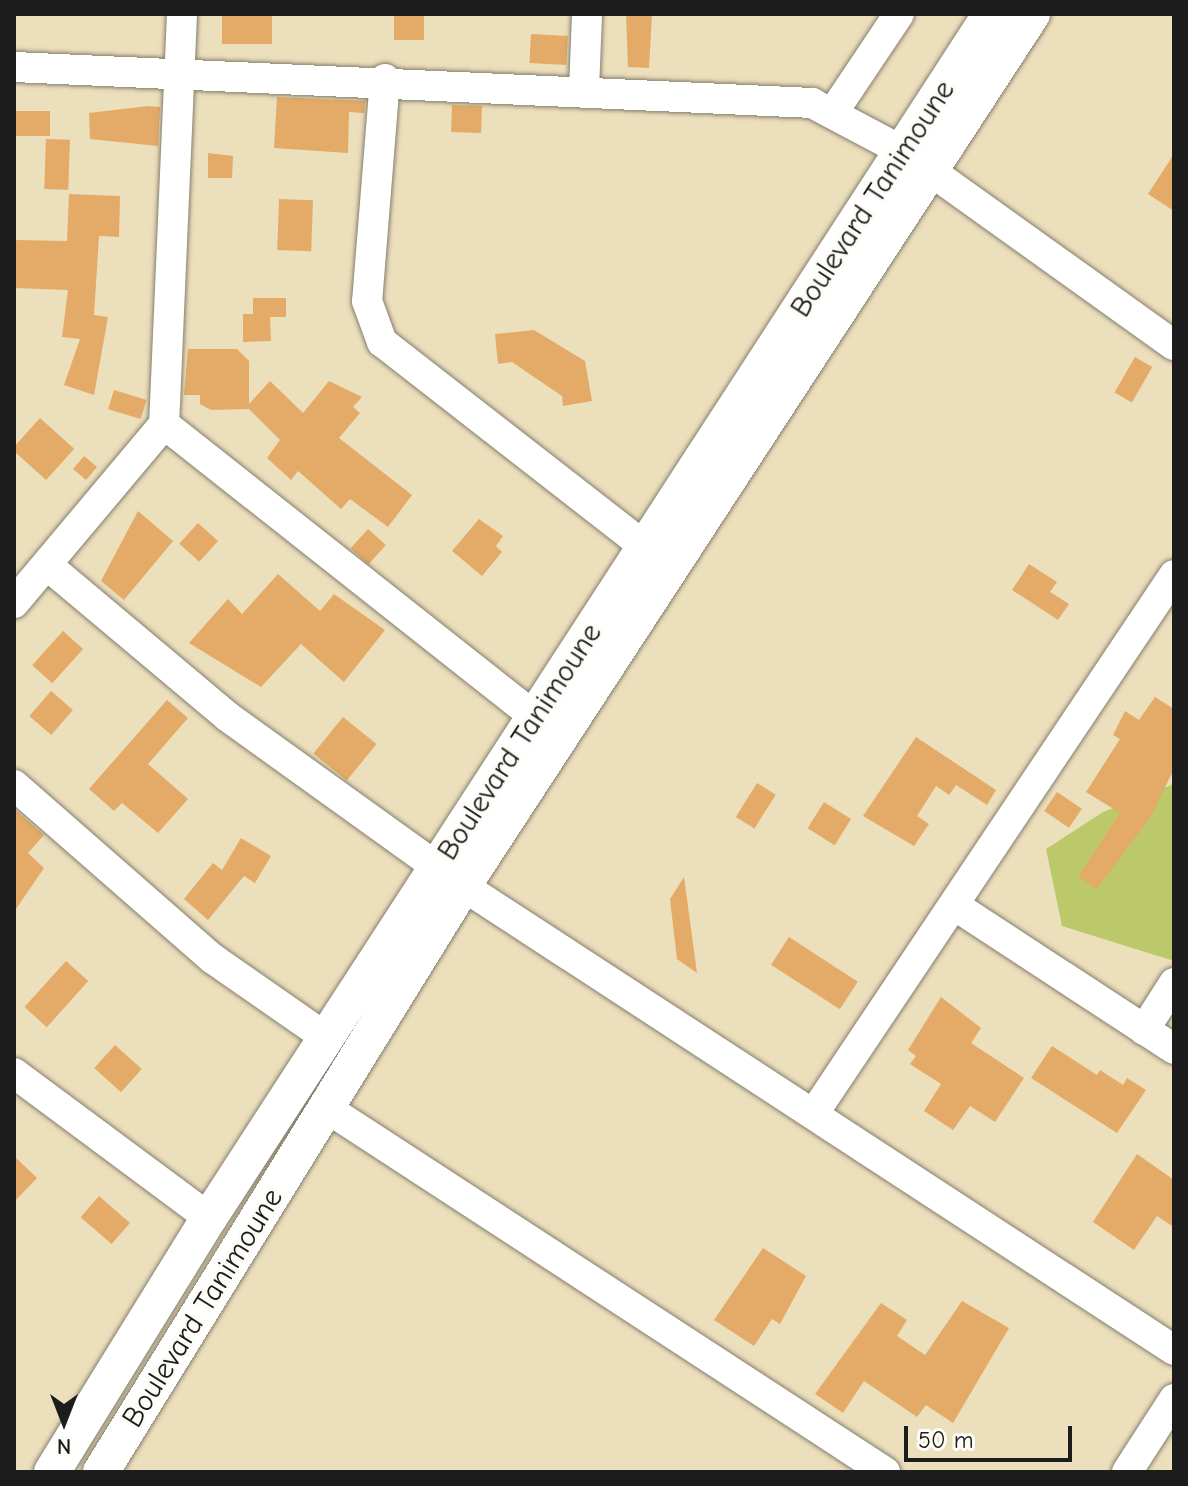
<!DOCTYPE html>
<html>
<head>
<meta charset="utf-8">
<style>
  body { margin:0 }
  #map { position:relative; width:1188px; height:1486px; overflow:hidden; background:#ecdfbc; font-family:"Comic Neue",sans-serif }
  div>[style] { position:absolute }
  .green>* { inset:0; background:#bcc96b }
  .building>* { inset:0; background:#e3ab67; transform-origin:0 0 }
  .roads { filter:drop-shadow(0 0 2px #847e6c) drop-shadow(0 0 2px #847e6c) }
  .minor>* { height:30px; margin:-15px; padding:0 15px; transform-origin:15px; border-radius:15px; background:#fff }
  .major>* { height:36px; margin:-18px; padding:0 18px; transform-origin:18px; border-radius:18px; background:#fff }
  span { translate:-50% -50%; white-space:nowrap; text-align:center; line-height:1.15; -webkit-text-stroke:7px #fdfcf7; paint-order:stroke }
  .street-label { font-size:30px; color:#1c1c1c }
  .frame { position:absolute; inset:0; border:16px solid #1c1c1c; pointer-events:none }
  .north { position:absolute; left:24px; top:1382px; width:80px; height:80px; -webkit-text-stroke:6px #fdfcf7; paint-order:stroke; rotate:180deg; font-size:22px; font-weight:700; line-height:32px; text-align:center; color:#1c1c1c }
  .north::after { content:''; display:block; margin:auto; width:28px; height:36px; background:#1c1c1c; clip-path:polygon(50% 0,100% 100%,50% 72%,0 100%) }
  .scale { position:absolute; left:904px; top:1426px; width:168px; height:36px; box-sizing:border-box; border:4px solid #1c1c1c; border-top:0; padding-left:10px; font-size:24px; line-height:28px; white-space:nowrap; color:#1c1c1c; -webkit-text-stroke:6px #fdfcf7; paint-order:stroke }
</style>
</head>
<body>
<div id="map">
  <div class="green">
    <div style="clip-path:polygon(1174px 784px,1174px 961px,1062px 926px,1046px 849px,1103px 812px)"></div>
  </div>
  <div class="building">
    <div style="left:222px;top:14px;width:50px;height:30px"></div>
    <div style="left:394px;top:14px;width:30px;height:26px"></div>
    <div style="clip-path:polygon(626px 14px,652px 14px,649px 68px,628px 67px)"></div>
    <div style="left:531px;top:34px;width:37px;height:29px;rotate:3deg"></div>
    <div style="clip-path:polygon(277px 97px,365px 101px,364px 113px,349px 112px,348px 153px,274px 148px)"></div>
    <div style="left:452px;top:105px;width:30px;height:27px;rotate:2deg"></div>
    <div style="clip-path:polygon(148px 106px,160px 107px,158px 146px,90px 139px,89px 113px)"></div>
    <div style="left:14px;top:111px;width:36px;height:25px"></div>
    <div style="left:46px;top:139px;width:24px;height:50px;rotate:2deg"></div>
    <div style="clip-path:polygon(208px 153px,233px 156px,232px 178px,208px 178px)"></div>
    <div style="clip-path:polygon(1174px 154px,1174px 211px,1148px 194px)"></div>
    <div style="clip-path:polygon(69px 194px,120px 196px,119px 237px,99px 236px,94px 315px,108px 317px,94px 395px,64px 385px,80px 339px,62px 337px,68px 290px,14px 288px,14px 240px,67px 241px)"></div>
    <div style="left:279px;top:199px;width:34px;height:51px;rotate:2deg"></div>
    <div style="clip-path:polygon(253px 298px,286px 298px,286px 317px,270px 317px,271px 341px,243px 342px,243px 314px,253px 314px)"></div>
    <div style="clip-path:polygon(534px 330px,585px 361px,592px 401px,563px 406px,562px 396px,512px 362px,498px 364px,495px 334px)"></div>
    <div style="clip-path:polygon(188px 349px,237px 349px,249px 361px,249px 404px,270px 381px,303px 413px,329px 381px,362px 397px,353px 407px,360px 413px,339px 438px,412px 495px,388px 527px,350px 499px,341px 509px,298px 471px,291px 480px,267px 458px,280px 440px,249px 409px,211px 410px,200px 404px,200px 395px,184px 395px)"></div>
    <div style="left:1135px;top:357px;width:20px;height:41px;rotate:30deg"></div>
    <div style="left:114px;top:390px;width:34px;height:20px;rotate:17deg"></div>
    <div style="left:40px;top:418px;width:46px;height:42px;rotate:42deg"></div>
    <div style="left:84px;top:456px;width:17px;height:17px;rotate:40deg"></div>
    <div style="clip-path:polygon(138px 511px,173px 541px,124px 600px,101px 581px)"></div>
    <div style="clip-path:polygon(479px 519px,503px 536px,496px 546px,502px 552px,482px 576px,452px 551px)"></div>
    <div style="left:198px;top:523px;width:27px;height:28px;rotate:42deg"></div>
    <div style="left:368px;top:529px;width:24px;height:26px;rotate:42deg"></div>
    <div style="clip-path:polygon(1029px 564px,1057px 582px,1050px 592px,1069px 604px,1058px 620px,1012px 590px)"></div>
    <div style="clip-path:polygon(278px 574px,320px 611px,334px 594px,385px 630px,344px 682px,301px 644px,261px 687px,189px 643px,228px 599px,242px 614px)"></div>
    <div style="left:63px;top:631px;width:27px;height:46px;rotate:42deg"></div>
    <div style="left:51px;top:691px;width:29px;height:33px;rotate:41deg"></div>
    <div style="clip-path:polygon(1155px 697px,1174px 709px,1174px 769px,1151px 816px,1097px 889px,1078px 876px,1120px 813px,1086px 792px,1120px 739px,1113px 735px,1125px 711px,1139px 720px)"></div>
    <div style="clip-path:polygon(167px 700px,188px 718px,148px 764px,188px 799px,158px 833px,122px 803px,114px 811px,89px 789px)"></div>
    <div style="left:343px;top:717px;width:43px;height:47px;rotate:39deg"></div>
    <div style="clip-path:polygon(916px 737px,996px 790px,987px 805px,956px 785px,949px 795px,936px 786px,917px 816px,929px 824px,914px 846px,863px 816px)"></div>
    <div style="left:757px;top:783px;width:22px;height:40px;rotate:32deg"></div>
    <div style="left:1057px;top:792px;width:30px;height:23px;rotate:34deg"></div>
    <div style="left:824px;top:802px;width:32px;height:31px;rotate:32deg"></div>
    <div style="clip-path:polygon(14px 809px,44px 835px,28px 853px,44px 868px,14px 912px)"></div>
    <div style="clip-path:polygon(241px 838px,271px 856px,255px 883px,244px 876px,208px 920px,184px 899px,213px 863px,222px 870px)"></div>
    <div style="clip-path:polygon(684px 877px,697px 973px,677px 959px,670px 899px)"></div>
    <div style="left:789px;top:937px;width:82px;height:33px;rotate:33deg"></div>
    <div style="left:66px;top:961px;width:30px;height:62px;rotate:42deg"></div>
    <div style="clip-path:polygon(941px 997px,981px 1028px,971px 1043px,1024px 1078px,995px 1122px,970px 1106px,953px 1130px,924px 1111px,941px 1084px,910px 1064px,916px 1056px,908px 1050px)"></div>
    <div style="left:115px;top:1045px;width:36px;height:31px;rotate:42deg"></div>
    <div style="clip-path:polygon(1052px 1046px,1097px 1075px,1100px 1070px,1123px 1085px,1127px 1078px,1146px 1090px,1117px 1133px,1031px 1078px)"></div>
    <div style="clip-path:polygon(1137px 1154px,1174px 1180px,1174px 1227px,1157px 1216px,1134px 1250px,1093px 1222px)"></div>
    <div style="clip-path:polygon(14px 1156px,37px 1178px,14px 1202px)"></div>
    <div style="left:99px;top:1196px;width:41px;height:28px;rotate:41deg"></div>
    <div style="clip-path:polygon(763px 1248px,806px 1276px,780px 1324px,772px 1319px,754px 1346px,714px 1320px)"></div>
    <div style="clip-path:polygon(962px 1301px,1009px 1328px,953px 1423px,926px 1405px,917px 1417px,864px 1381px,843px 1413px,815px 1394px,881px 1303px,907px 1320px,897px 1336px,925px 1355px)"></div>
  </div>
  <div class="roads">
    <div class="minor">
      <div style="left:182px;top:14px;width:410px;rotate:92.5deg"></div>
      <div style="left:164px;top:424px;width:476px;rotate:38.3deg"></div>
      <div style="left:14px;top:67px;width:799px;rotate:2.58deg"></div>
      <div style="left:812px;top:103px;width:104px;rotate:28deg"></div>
      <div style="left:904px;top:152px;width:332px;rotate:35.6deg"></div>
      <div style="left:385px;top:79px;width:223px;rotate:94.6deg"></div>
      <div style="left:367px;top:301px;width:44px;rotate:69.9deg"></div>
      <div style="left:382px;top:342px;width:336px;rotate:37.9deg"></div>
      <div style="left:584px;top:90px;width:76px;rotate:-87.7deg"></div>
      <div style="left:834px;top:111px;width:117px;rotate:-56.2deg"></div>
      <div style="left:47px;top:565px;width:236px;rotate:40deg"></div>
      <div style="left:228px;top:717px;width:289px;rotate:35.7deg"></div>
      <div style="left:463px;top:886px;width:849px;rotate:33.13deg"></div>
      <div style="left:14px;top:603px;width:234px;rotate:-50deg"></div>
      <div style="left:14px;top:785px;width:264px;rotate:41.2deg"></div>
      <div style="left:213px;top:959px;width:140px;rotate:34.8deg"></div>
      <div style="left:954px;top:905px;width:263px;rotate:33.2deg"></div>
      <div style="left:1144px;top:1030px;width:56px;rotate:-57.4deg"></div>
      <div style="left:14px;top:1073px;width:243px;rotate:36.6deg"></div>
      <div style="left:328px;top:1109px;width:665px;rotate:33.09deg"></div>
      <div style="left:814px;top:1113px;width:647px;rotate:-56.21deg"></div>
      <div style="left:1127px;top:1472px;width:87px;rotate:-57.2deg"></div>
    </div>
    <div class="major">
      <div style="left:52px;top:1472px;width:299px;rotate:-58.3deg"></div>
      <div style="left:209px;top:1218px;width:1436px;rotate:-57deg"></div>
      <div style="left:101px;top:1472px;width:689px;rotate:-58.29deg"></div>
      <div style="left:463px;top:886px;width:1041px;rotate:-56.87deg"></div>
    </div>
  </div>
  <div class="street-label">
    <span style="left:873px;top:199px;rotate:-57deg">Boulevard Tanimoune</span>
    <span style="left:520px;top:742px;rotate:-57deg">Boulevard Tanimoune</span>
    <span style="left:203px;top:1308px;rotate:-58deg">Boulevard Tanimoune</span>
  </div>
  <div class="frame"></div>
  <div class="north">N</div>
  <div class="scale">50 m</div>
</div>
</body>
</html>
